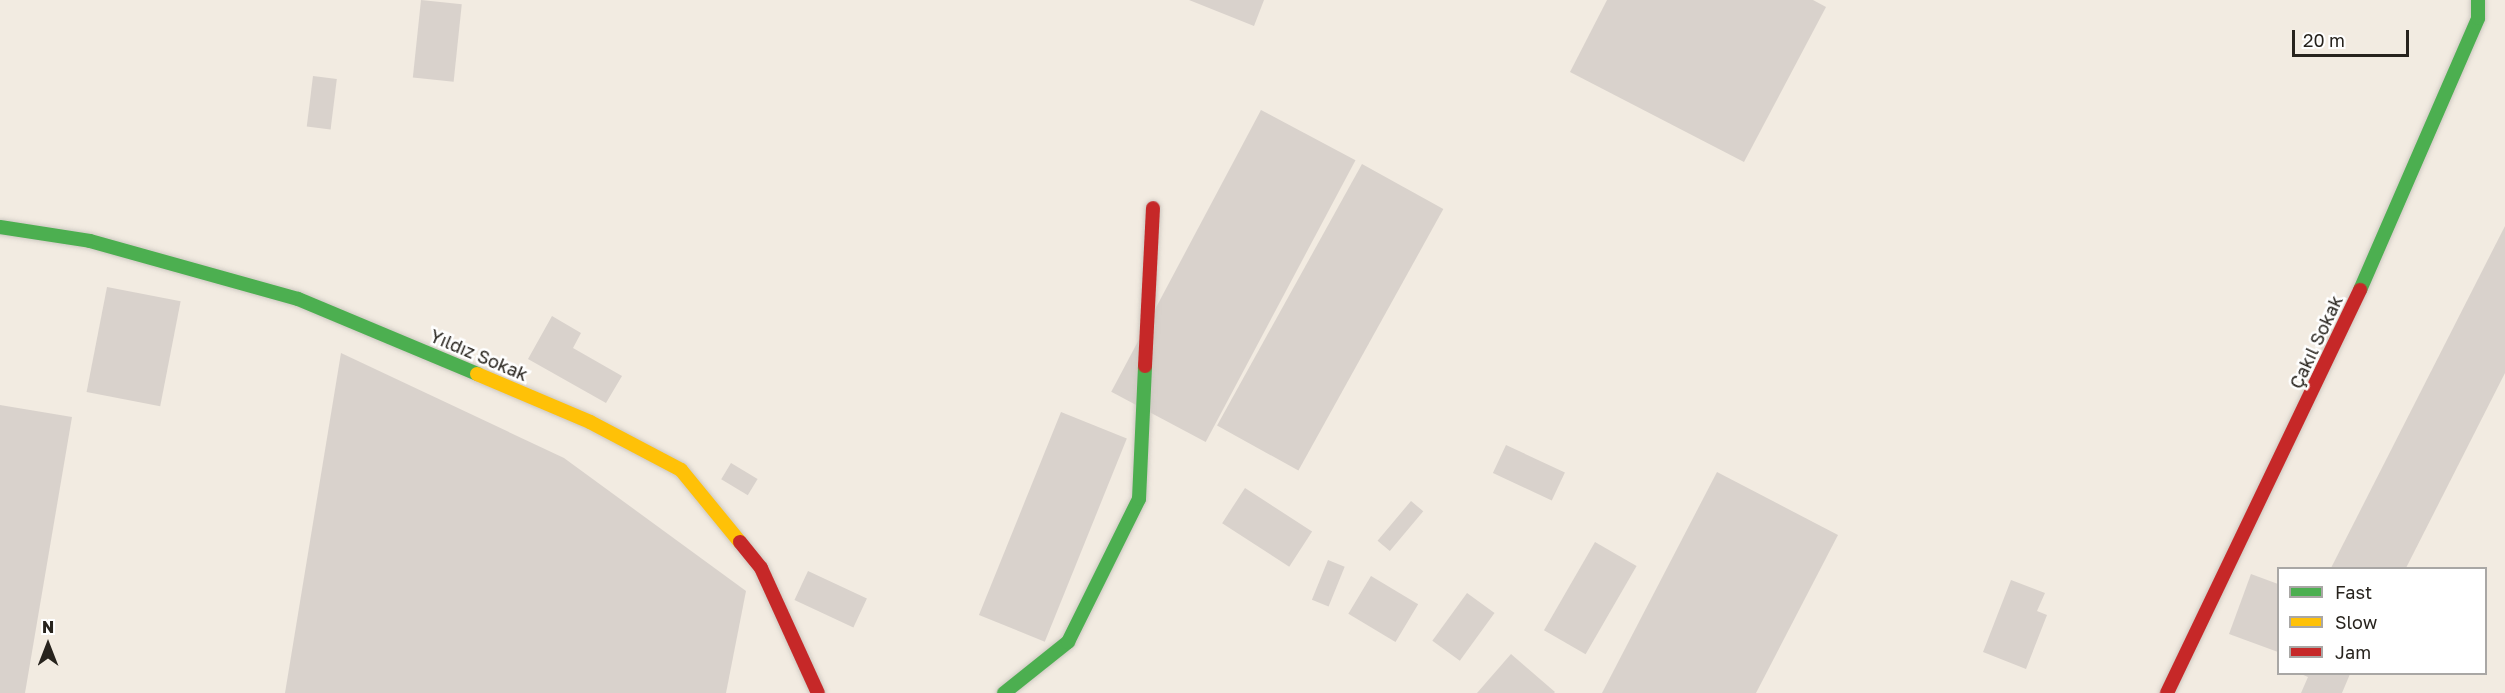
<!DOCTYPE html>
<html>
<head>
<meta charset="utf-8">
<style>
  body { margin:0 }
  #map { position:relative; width:2505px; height:693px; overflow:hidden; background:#f2ebe1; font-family:"Golos Text",sans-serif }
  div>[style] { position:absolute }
  .building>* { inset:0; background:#d9d2cc; transform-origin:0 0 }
  .roads { filter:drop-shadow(0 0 2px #cdc8c1) drop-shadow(0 0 2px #cdc8c1) }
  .fast>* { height:14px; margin:-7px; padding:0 7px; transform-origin:7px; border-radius:7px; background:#4caf50 }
  .slow>* { height:14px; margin:-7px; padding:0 7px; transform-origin:7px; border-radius:7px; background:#ffc107 }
  .jam>* { height:14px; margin:-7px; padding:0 7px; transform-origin:7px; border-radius:7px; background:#c62828 }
  span { translate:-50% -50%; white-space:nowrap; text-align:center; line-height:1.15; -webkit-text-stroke:5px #fff; paint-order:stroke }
  .street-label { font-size:18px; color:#27231d }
  .legend { position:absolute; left:2277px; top:567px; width:210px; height:108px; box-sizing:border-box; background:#fff; border:2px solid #a9a7a5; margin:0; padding:8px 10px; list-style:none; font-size:18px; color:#27231d }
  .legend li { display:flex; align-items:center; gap:12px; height:30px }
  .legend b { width:30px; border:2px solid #a9a7a5 }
  .north { position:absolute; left:18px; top:615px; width:60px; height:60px; -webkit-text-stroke:4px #fff; paint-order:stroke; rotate:0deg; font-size:16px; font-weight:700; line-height:24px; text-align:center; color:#27231d }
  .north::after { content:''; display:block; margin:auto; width:21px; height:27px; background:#27231d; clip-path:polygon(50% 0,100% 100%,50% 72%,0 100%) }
  .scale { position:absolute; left:2292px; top:30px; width:117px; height:27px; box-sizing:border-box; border:3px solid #27231d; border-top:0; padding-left:8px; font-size:18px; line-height:21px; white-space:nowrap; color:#27231d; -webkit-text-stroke:4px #fff; paint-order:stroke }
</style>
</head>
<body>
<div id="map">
  <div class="building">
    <div style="left:421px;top:0;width:41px;height:78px;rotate:6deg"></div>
    <div style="clip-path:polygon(1189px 0,1264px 0,1254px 26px)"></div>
    <div style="clip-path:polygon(1607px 0,1813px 0,1826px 7px,1744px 162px,1570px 72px)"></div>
    <div style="left:313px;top:76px;width:24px;height:51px;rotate:7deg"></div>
    <div style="left:1261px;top:110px;width:107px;height:319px;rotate:28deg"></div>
    <div style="left:1362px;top:164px;width:93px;height:299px;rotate:29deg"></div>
    <div style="clip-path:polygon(2505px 226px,2505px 373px,2406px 568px,2331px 568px)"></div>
    <div style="left:107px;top:287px;width:75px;height:107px;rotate:11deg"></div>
    <div style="clip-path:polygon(552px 316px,581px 333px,573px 348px,622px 376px,606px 403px,528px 359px)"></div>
    <div style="clip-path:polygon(341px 353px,564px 458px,746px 591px,726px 693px,285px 693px)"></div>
    <div style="clip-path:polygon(0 405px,72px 417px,25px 693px,0 693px)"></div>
    <div style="left:1061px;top:412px;width:71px;height:219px;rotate:22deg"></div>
    <div style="left:1506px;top:445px;width:65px;height:31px;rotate:25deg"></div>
    <div style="left:731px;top:463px;width:31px;height:19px;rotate:31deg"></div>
    <div style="clip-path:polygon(1717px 472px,1838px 535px,1756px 693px,1602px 693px)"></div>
    <div style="left:1245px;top:488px;width:80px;height:42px;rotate:33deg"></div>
    <div style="left:1411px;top:501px;width:16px;height:52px;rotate:40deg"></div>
    <div style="left:1595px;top:542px;width:48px;height:102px;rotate:30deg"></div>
    <div style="left:1328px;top:560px;width:18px;height:43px;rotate:22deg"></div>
    <div style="left:808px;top:571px;width:65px;height:32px;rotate:25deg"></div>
    <div style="clip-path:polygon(2251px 574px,2278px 584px,2278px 652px,2229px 634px)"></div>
    <div style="left:1371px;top:576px;width:55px;height:44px;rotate:31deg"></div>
    <div style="clip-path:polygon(2011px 580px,2045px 593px,2037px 611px,2047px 615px,2026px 669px,1983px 652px)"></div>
    <div style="left:1467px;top:593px;width:34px;height:59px;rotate:36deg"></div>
    <div style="clip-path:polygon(1511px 654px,1555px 692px,1554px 693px,1477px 693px)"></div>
    <div style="clip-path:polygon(2301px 674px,2350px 674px,2342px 693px,2301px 693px,2308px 677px)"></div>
  </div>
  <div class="roads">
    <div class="fast">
      <div style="left:0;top:227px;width:91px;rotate:8.8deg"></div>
      <div style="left:90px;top:241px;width:216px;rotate:15.6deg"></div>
      <div style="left:298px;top:299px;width:194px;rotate:22.7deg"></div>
      <div style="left:2360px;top:290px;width:296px;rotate:-66.5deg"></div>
      <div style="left:2478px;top:18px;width:18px;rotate:-90deg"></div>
      <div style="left:1004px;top:693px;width:82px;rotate:-38.6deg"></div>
      <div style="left:1068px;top:642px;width:160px;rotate:-63.6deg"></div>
      <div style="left:1139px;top:499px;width:133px;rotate:-87.4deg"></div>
    </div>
    <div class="slow">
      <div style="left:477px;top:374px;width:123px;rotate:23deg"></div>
      <div style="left:590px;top:422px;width:103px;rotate:27.8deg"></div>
      <div style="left:681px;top:470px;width:93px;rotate:50.7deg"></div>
    </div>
    <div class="jam">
      <div style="left:1145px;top:366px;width:158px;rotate:-87.1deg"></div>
      <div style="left:740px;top:542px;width:33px;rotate:51deg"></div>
      <div style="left:761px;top:568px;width:137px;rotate:65.5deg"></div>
      <div style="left:2167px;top:693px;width:447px;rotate:-64.4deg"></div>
    </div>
  </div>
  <div class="street-label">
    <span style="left:2316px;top:342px;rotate:-65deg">Çakıl Sokak</span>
    <span style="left:479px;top:355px;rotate:23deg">Yıldız Sokak</span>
  </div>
  <ul class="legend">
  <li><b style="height:8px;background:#4caf50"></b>Fast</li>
  <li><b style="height:8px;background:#ffc107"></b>Slow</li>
  <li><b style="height:8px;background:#c62828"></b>Jam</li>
  </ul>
  <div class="north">N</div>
  <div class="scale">20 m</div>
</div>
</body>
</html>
